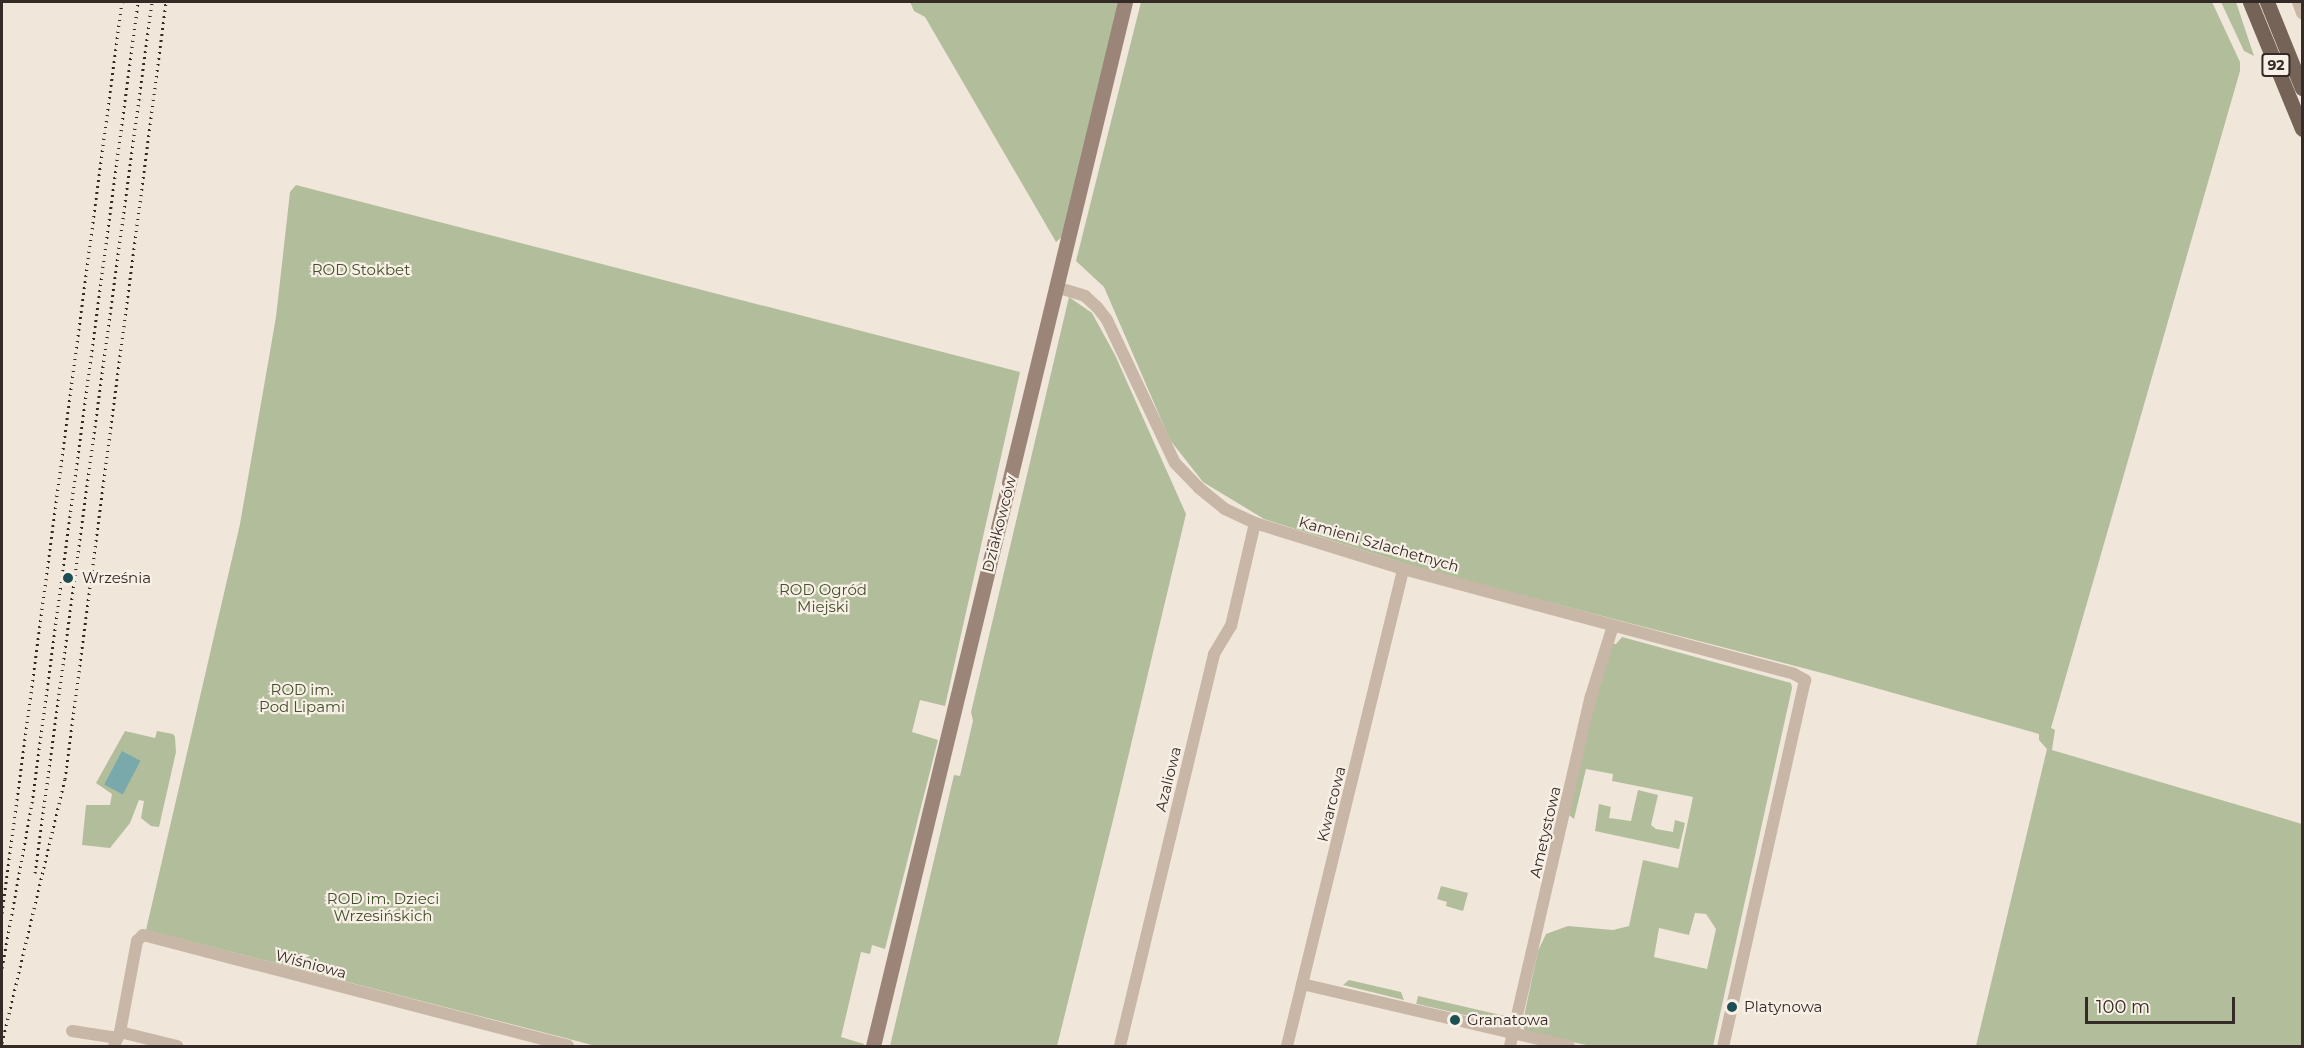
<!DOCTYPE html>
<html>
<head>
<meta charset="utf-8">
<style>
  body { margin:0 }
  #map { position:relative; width:2304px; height:1048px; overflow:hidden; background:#f0e6da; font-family:Montserrat,sans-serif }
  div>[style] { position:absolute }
  .green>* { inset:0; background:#b2be9b; transform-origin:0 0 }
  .water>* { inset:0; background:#7aa9ac; transform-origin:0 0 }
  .street>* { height:12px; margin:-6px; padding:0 6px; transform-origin:6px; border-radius:6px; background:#c8b6a6 }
  .secondary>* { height:15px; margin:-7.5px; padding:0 7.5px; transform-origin:7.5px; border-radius:7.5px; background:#9b8578 }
  .primary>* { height:15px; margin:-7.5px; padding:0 7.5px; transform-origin:7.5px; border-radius:7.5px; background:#766358 }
  .rail>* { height:3px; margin-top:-1.5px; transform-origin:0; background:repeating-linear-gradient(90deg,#342b27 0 1.5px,transparent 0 6px) }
  .dots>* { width:16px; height:16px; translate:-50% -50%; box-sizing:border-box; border:3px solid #f8f0e6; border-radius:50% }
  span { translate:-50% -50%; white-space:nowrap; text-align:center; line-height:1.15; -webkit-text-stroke:4.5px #f8f0e6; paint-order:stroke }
  .shield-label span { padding:2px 4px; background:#f8f0e6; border:2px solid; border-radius:4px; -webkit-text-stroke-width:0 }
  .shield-label { font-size:14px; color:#342b27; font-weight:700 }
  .park-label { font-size:15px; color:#43512c }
  .street-label { font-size:15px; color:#342b27 }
  .poi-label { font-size:15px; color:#342b27 }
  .left { translate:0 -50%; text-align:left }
  .frame { position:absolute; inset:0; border:3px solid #342b27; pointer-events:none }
  .scale { position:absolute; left:2085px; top:997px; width:150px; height:27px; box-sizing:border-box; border:3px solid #342b27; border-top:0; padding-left:8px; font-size:18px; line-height:21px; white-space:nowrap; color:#342b27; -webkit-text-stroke:4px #f8f0e6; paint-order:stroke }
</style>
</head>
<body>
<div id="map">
  <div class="green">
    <div style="clip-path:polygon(910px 2px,1119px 2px,1064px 235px,1056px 242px,925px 17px,914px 11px)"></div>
    <div style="clip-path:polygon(1141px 2px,2212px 2px,2240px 62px,2240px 71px,2051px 728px,2055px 730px,2052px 750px,2302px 824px,2302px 1046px,1976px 1046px,2047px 749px,2039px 740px,2039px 734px,1826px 674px,1432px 572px,1264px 519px,1203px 482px,1170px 440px,1104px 287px,1076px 261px)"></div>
    <div style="clip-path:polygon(2221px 2px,2236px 2px,2254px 56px,2244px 51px)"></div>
    <div style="clip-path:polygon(296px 185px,1020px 372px,945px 706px,920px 700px,912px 732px,938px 740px,885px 949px,872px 945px,870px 954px,861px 952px,841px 1037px,864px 1044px,863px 1046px,596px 1046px,146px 930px,240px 524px,276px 317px,290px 192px)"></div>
    <div style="clip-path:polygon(1069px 297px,1092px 313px,1115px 355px,1186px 514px,1114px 816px,1057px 1046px,890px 1046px,954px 775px,960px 776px,973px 721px,971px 712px)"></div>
    <div style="clip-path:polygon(evenodd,1622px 637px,1791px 683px,1792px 688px,1713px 1046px,1591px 1046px,1529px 1033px,1524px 1029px,1523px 1021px,1538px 951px,1546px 934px,1568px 926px,1613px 930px,1629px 926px,1643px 860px,1678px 868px,1693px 797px,1612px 781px,1613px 774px,1586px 769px,1574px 819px,1569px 815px,1582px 752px,1611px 643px,1616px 644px,1622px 637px,1695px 913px,1706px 914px,1716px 929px,1707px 969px,1654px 957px,1659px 928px,1689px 935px,1695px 913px)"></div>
    <div style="clip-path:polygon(125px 731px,155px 738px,157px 731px,173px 734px,175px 737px,176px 752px,159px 827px,151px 826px,141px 818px,144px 801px,139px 800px,130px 823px,110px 848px,82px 845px,86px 805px,110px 805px,112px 794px,96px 783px)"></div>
    <div style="clip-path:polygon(1638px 790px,1658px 795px,1651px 825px,1656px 829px,1673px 832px,1675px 820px,1685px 823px,1679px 849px,1595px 831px,1599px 804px,1611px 807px,1609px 818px,1631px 821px)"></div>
    <div style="clip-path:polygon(1441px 886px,1468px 893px,1463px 911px,1446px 906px,1447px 902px,1437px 899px)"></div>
    <div style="clip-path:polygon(1349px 980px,1401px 992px,1404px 1000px,1343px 985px)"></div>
    <div style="left:1418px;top:996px;width:96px;height:8px;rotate:13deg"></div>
  </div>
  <div class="water">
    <div style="left:122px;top:751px;width:21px;height:38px;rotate:28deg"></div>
  </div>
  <div class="street">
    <div style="left:2298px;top:2px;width:12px;rotate:70deg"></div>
    <div style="left:1056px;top:287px;width:30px;rotate:17deg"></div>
    <div style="left:1085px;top:296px;width:16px;rotate:43deg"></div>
    <div style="left:1097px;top:307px;width:16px;rotate:52deg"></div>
    <div style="left:1107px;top:320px;width:158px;rotate:64.6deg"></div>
    <div style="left:1175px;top:463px;width:35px;rotate:46deg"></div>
    <div style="left:1199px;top:488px;width:33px;rotate:39deg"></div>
    <div style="left:1225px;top:509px;width:33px;rotate:25deg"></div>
    <div style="left:1255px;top:523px;width:155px;rotate:17.3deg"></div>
    <div style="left:1403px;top:569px;width:405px;rotate:15deg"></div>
    <div style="left:1794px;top:674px;width:13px;rotate:29deg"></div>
    <div style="left:1805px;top:680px;width:375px;rotate:102.6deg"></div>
    <div style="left:1302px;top:984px;width:274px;rotate:13.1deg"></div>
    <div style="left:72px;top:1031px;width:46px;rotate:8.8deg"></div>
    <div style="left:120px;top:1032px;width:59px;rotate:13.8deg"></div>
    <div style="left:114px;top:1046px;width:15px;rotate:-67deg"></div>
    <div style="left:120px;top:1032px;width:93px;rotate:-79.4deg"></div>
    <div style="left:137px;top:941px;width:8px;rotate:-45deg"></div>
    <div style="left:143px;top:935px;width:439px;rotate:14.6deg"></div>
    <div style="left:1120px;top:1046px;width:403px;rotate:-76.5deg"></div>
    <div style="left:1214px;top:654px;width:33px;rotate:-59deg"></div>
    <div style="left:1231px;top:626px;width:106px;rotate:-76.9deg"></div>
    <div style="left:1287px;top:1046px;width:491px;rotate:-76.3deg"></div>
    <div style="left:1510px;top:1046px;width:359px;rotate:-77deg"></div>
    <div style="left:1591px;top:696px;width:73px;rotate:-72.6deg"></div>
  </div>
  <div class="secondary">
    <div style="left:873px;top:1046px;width:1074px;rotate:-76.43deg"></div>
  </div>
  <div class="primary">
    <div style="left:2250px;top:2px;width:137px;rotate:67.7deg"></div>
    <div style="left:2267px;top:2px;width:93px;rotate:67.9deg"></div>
  </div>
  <div class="rail">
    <div style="left:35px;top:873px;width:879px;rotate:-82.35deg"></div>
    <div style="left:2px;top:913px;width:919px;rotate:-82.5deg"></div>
    <div style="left:2px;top:968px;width:168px;rotate:-79.7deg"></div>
    <div style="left:32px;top:803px;width:808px;rotate:-82.46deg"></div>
    <div style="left:2px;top:1043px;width:271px;rotate:-76.6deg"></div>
    <div style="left:65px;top:779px;width:784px;rotate:-82.59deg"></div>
  </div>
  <div class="dots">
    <div style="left:68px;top:578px;background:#1e4f54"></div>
    <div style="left:1732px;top:1007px;background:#1e4f54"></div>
    <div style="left:1455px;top:1020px;background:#1e4f54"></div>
  </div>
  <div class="shield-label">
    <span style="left:2276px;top:65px">92</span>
  </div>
  <div class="park-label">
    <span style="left:361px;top:270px">ROD Stokbet</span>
    <span style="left:823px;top:598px">ROD Ogród<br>Miejski</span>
    <span style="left:302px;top:698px">ROD im.<br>Pod Lipami</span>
    <span style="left:383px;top:907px">ROD im. Dzieci<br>Wrzesińskich</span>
  </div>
  <div class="street-label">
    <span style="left:999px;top:524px;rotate:-76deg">Działkowców</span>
    <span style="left:1379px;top:544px;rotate:16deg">Kamieni Szlachetnych</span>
    <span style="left:1168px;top:779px;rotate:-76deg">Azaliowa</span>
    <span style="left:1331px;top:804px;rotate:-76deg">Kwarcowa</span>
    <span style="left:1545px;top:832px;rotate:-77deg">Ametystowa</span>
    <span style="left:311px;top:964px;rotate:15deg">Wiśniowa</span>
  </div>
  <div class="poi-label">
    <span class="left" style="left:82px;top:578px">Września</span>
    <span class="left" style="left:1744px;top:1007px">Platynowa</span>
    <span class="left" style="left:1467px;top:1020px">Granatowa</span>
  </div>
  <div class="frame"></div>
  <div class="scale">100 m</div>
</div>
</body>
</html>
